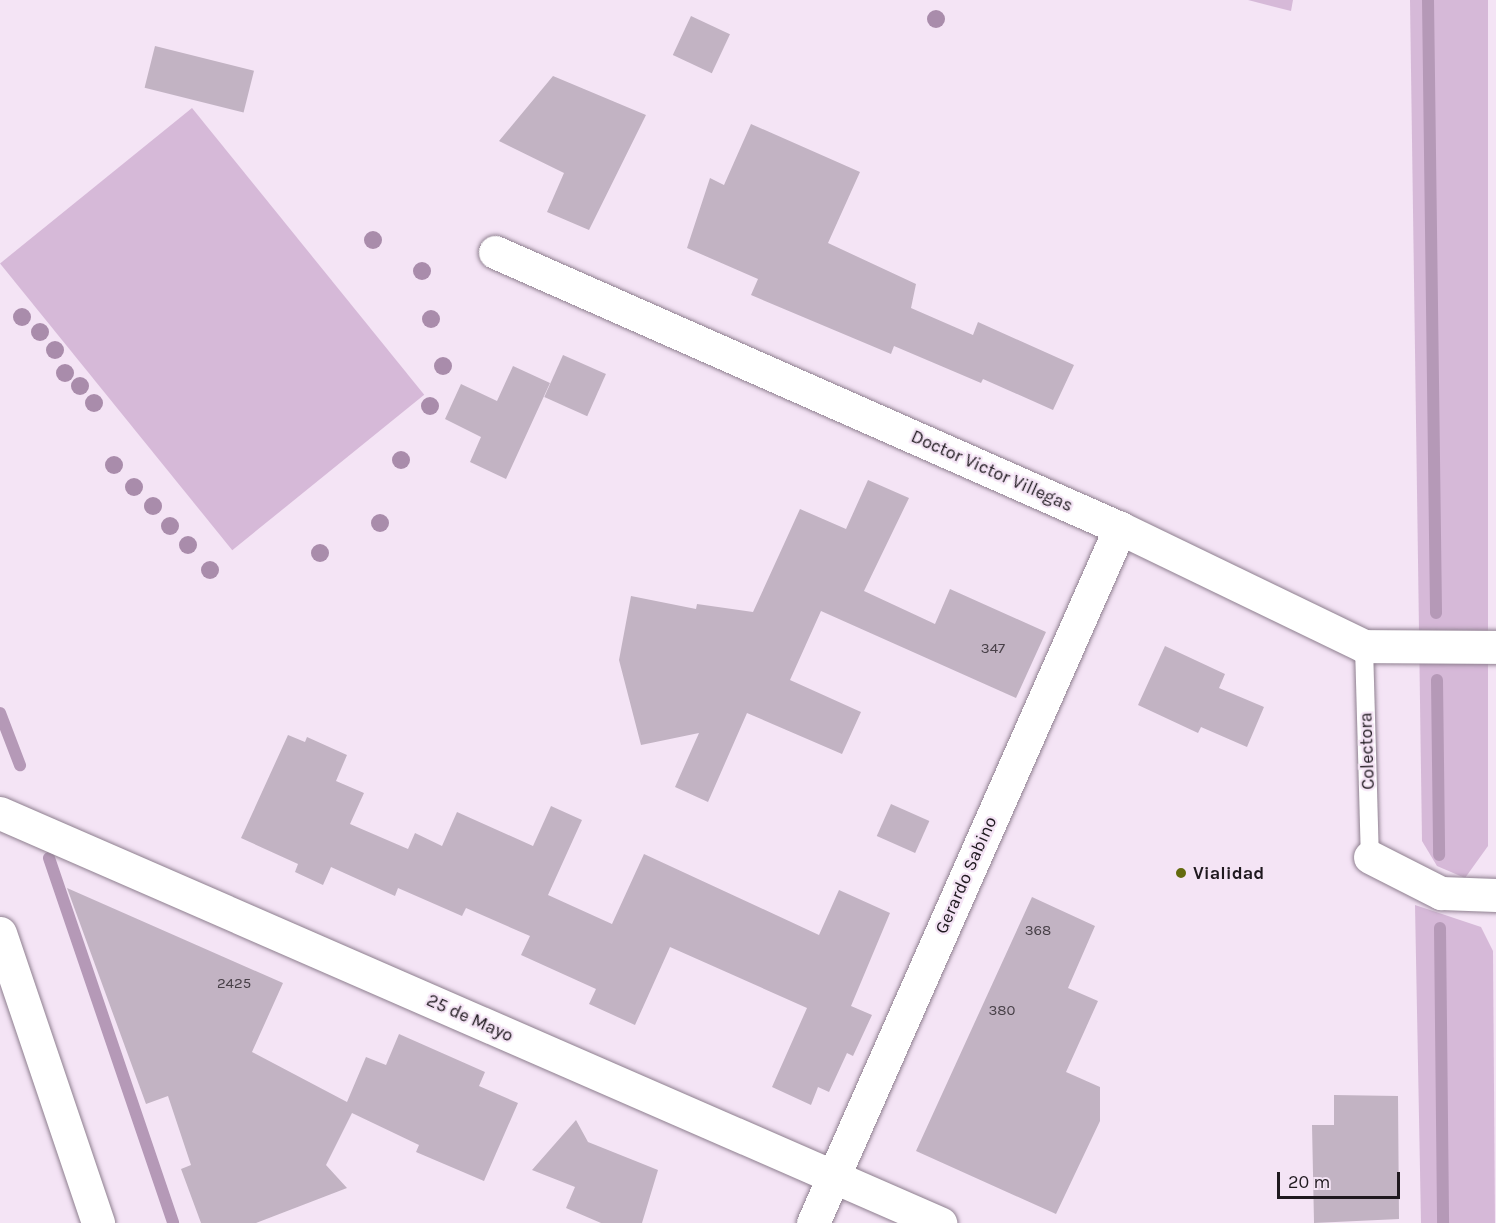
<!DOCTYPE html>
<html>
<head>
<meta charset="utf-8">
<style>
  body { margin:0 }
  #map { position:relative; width:1496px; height:1223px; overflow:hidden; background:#f4e4f5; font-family:Karla,sans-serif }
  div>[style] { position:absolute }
  .green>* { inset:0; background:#d6b9d8; transform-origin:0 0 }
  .stream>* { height:12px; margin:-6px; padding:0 6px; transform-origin:6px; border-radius:6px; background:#b599b7 }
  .building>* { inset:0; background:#c2b3c3; transform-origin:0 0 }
  .roads { filter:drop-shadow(0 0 2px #8e7f8f) drop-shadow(0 0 2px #8e7f8f) }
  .lane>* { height:18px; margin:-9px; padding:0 9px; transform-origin:9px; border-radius:9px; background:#fff }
  .street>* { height:33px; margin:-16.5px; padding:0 16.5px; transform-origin:16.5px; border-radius:16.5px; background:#fff }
  .secondary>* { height:33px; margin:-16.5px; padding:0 16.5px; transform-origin:16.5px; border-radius:16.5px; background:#fff }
  .trees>* { width:18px; height:18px; margin:-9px; border-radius:50%; background:#a98cab }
  .dots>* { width:16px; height:16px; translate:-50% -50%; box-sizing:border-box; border:3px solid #f4e4f5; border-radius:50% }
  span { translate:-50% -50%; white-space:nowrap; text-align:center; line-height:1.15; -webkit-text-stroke:4.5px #f4e4f5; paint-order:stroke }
  .number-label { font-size:15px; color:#484048 }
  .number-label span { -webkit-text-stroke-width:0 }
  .street-label { font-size:18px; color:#1f191f }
  .poi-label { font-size:18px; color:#1f191f; font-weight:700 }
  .left { translate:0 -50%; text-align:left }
  .scale { position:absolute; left:1277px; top:1172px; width:123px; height:27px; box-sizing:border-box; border:3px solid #1f191f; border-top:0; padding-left:8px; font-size:18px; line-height:21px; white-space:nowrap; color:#1f191f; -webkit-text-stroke:4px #f4e4f5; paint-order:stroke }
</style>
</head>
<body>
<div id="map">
  <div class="green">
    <div style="clip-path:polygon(1248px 0,1293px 0,1291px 11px)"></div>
    <div style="clip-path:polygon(1410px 0,1488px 0,1488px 846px,1465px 878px,1437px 866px,1422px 841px)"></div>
    <div style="left:192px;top:108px;width:369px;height:247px;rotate:51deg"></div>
    <div style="clip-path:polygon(1415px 905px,1481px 927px,1493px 951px,1495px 1223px,1421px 1223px)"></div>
  </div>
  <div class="stream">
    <div style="left:1428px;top:0;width:613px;rotate:89.25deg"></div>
    <div style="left:1437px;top:680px;width:175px;rotate:89.3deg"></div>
    <div style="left:0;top:713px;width:56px;rotate:69deg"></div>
    <div style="left:49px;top:858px;width:385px;rotate:71.2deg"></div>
    <div style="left:1440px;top:928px;width:295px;rotate:89.4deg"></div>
  </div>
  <div class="building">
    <div style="left:691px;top:16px;width:43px;height:43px;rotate:25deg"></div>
    <div style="left:155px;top:46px;width:102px;height:43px;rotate:14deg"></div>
    <div style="clip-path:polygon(553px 76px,646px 115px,589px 230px,547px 212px,564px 173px,499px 141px)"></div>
    <div style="clip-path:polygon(751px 124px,860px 172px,828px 243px,916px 284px,911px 308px,973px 335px,978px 322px,1074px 365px,1053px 410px,983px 379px,981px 383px,894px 346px,891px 354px,751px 295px,758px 279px,687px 248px,710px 178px,724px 185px)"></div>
    <div style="left:563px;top:355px;width:47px;height:46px;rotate:24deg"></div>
    <div style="clip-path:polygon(513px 366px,550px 383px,506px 479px,470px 462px,481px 437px,445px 419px,461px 384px,497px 401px)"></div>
    <div style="clip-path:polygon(868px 480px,909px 498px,864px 591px,935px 624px,950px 589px,1046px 632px,1016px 698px,821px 611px,790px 680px,861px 712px,842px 754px,747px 713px,708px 802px,675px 787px,699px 733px,641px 745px,619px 660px,631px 596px,696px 609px,697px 604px,753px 612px,800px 509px,846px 529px)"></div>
    <div style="clip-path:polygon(1165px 646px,1225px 674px,1219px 688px,1264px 707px,1247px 747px,1201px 727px,1198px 733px,1138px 705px)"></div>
    <div style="clip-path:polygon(288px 735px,305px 742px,307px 737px,347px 755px,336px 781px,364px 793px,350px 824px,408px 849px,415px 833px,442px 846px,457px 812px,533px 846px,551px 806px,582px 820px,548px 895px,612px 924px,644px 854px,819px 935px,839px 890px,890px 913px,851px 1006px,872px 1015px,853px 1056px,847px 1053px,829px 1092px,818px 1087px,811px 1105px,772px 1087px,807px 1008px,670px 947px,635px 1025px,589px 1004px,596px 989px,521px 955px,530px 936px,466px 908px,462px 916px,398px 888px,395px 896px,331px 867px,323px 885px,295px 872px,298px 864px,241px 838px)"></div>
    <div style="left:891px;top:804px;width:42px;height:35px;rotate:24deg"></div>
    <div style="clip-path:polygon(67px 888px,283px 983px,252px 1052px,347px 1102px,366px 1057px,386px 1065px,399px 1034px,485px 1072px,479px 1086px,518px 1103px,484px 1181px,416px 1152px,419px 1145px,352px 1113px,326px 1165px,347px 1188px,256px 1223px,201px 1223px,181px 1169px,191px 1165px,168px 1096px,146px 1104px)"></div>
    <div style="clip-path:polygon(1032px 897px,1095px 926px,1068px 988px,1098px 1001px,1066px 1072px,1100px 1087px,1100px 1121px,1056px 1214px,916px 1151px)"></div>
    <div style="clip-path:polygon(1334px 1095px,1398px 1096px,1399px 1219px,1314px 1223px,1312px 1125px,1334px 1125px)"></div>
    <div style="clip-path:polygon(576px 1120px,588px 1142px,658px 1170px,642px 1223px,601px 1223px,566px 1208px,575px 1187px,532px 1170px)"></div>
  </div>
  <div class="roads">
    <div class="lane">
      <div style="left:1364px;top:646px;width:211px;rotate:88.4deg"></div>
    </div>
    <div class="street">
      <div style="left:495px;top:252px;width:683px;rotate:23.83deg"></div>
      <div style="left:1120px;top:528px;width:271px;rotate:25.8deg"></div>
      <div style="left:1364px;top:646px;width:132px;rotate:0.4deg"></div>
      <div style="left:0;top:813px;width:1026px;rotate:23.57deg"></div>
      <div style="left:1370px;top:857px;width:80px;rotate:26.9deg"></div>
      <div style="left:1441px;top:893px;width:55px;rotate:2.1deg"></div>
      <div style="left:813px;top:1223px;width:760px;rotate:-66.17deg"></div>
    </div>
    <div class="secondary">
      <div style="left:0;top:933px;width:306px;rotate:71.3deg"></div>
    </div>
  </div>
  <div class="trees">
    <div style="left:936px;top:19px"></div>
    <div style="left:373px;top:240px"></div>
    <div style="left:422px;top:271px"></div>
    <div style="left:22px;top:317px"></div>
    <div style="left:431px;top:319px"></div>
    <div style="left:40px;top:332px"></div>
    <div style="left:55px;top:350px"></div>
    <div style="left:443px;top:366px"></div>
    <div style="left:65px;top:373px"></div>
    <div style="left:80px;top:386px"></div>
    <div style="left:94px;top:403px"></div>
    <div style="left:430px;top:406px"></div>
    <div style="left:401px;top:460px"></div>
    <div style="left:114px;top:465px"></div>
    <div style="left:134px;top:487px"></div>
    <div style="left:153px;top:506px"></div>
    <div style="left:380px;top:523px"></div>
    <div style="left:170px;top:526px"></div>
    <div style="left:188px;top:545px"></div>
    <div style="left:320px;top:553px"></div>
    <div style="left:210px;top:570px"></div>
  </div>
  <div class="dots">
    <div style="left:1181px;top:873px;background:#636a0d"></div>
  </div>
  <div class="number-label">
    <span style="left:993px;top:649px">347</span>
    <span style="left:1038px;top:931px">368</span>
    <span style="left:234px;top:984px">2425</span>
    <span style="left:1002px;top:1011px">380</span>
  </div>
  <div class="street-label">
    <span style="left:992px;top:471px;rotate:24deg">Doctor Victor Villegas</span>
    <span style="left:1367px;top:751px;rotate:-92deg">Colectora</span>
    <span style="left:966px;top:875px;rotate:-66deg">Gerardo Sabino</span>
    <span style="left:470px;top:1018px;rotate:24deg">25 de Mayo</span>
  </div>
  <div class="poi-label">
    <span class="left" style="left:1193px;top:873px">Vialidad</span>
  </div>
  <div class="scale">20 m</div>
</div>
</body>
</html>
